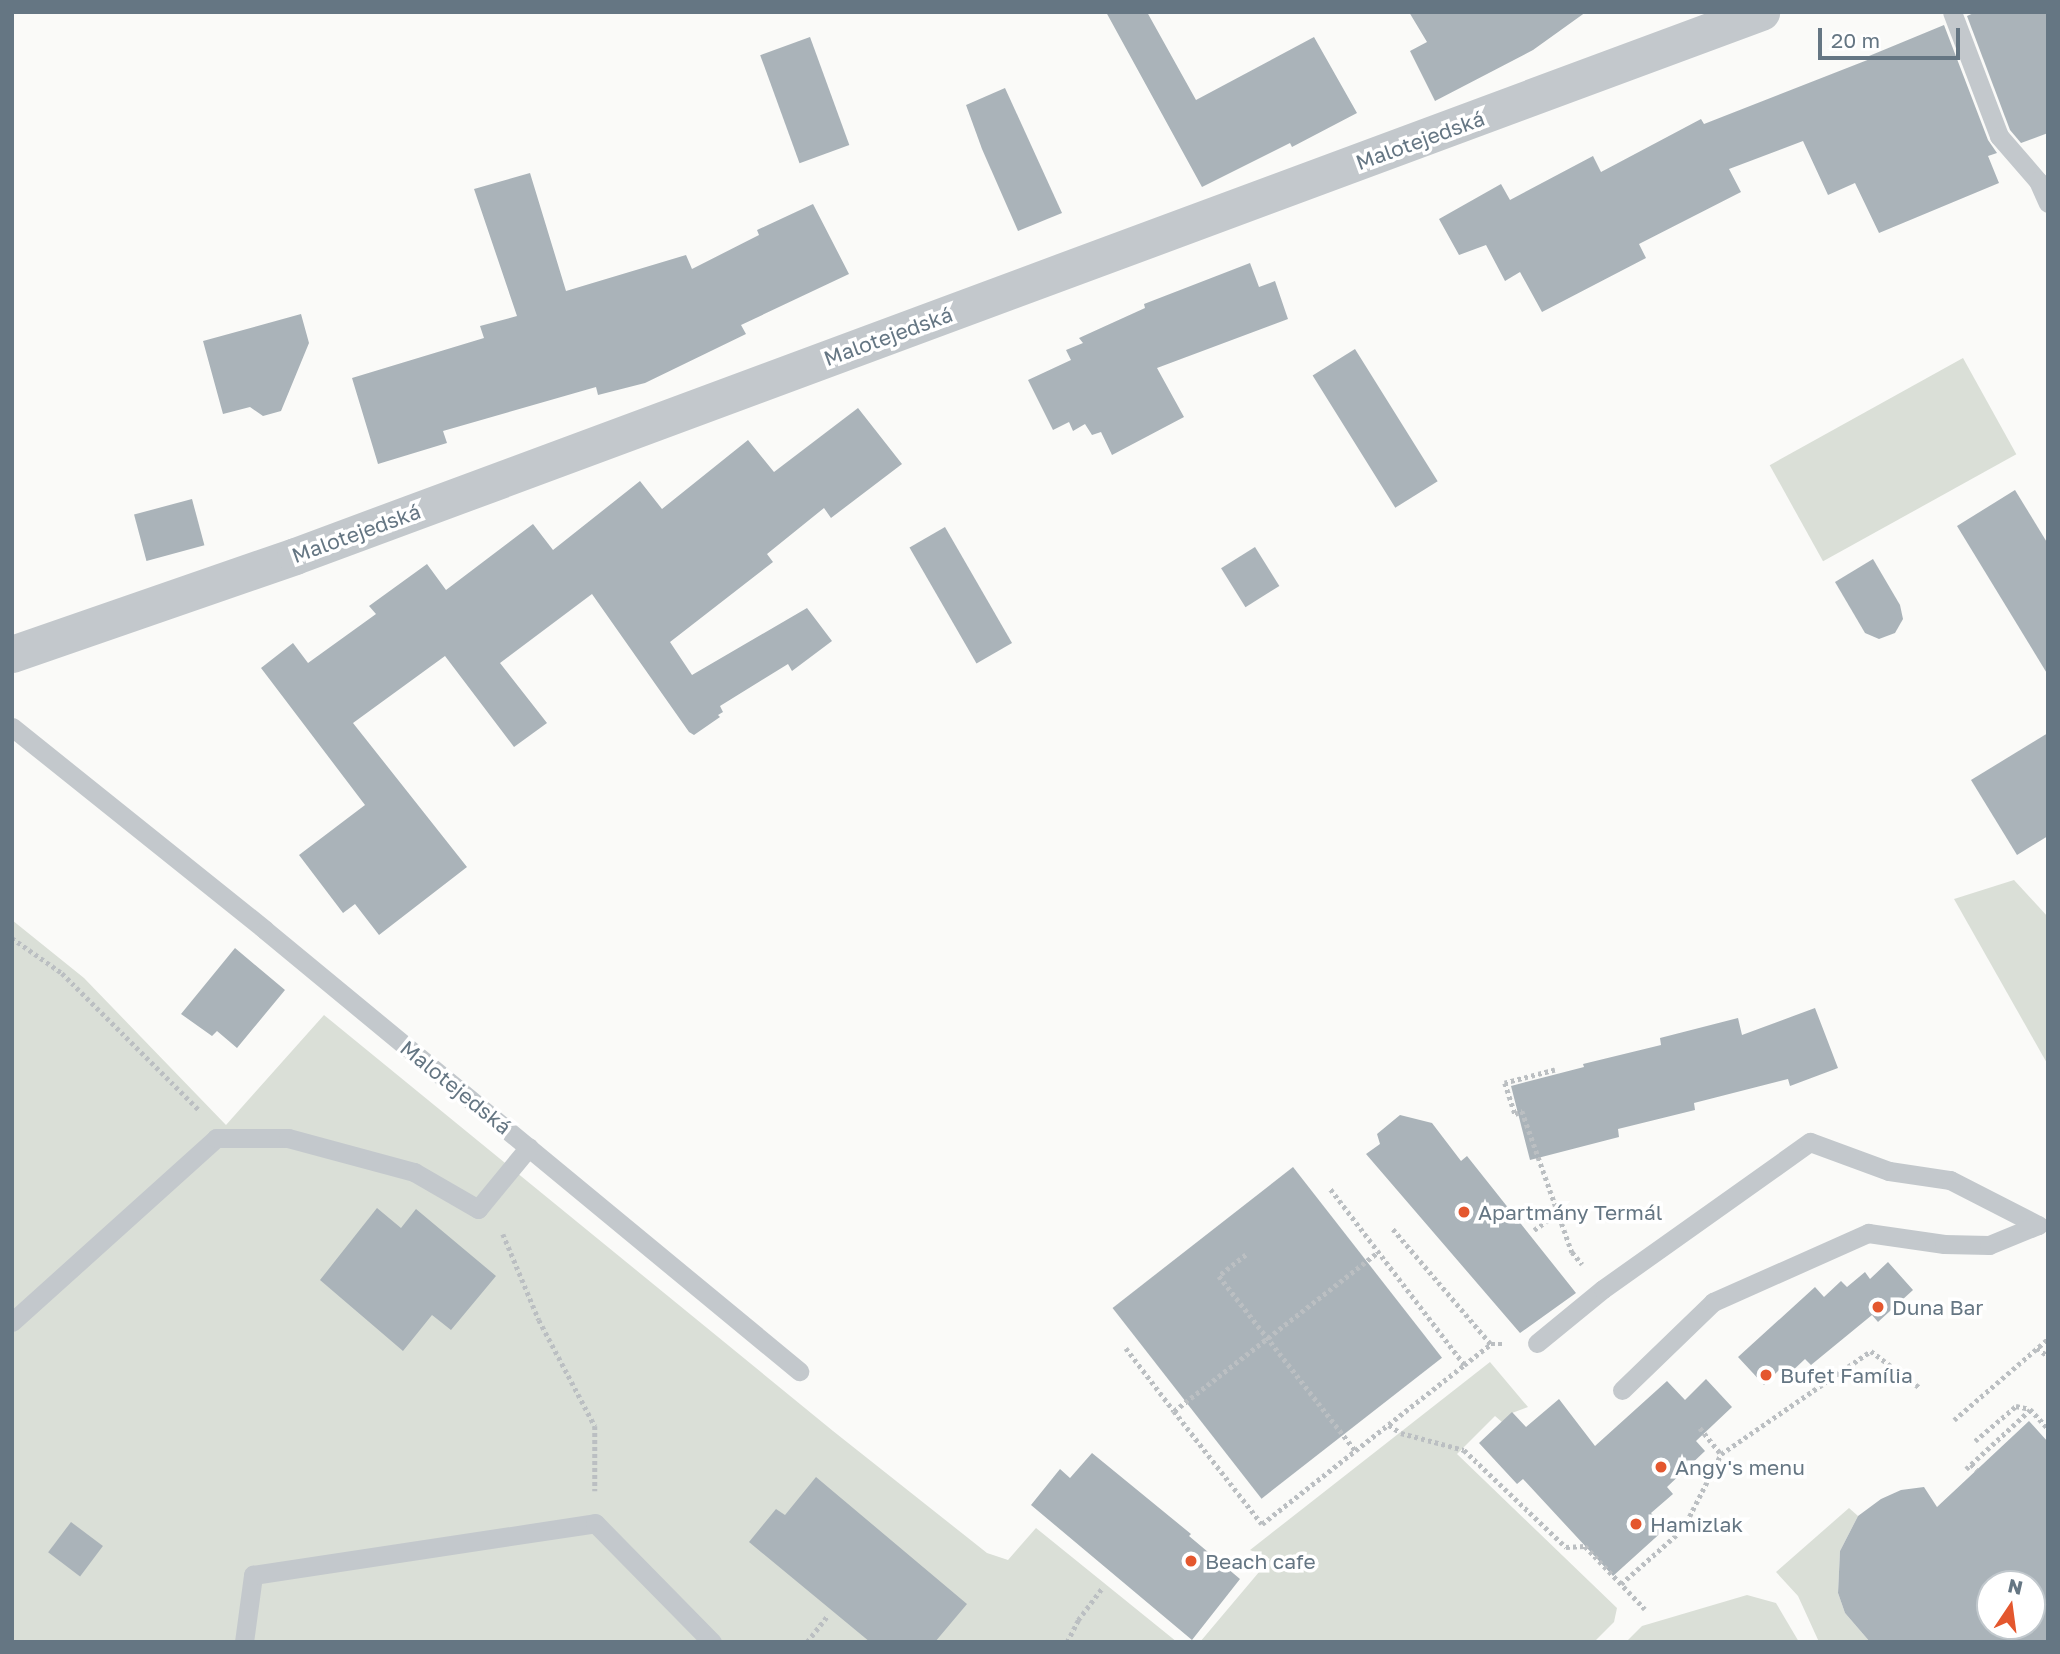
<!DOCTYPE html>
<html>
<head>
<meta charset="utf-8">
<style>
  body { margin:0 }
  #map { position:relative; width:2060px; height:1654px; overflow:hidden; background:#fafaf8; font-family:"Golos Text",sans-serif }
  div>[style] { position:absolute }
  .green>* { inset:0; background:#dadfd7; transform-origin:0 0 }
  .building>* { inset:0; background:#aab3b9; transform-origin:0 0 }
  .path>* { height:4.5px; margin-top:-2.25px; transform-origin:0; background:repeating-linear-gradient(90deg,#bbbfc2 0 3.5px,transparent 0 7px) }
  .lane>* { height:19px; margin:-9.5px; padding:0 9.5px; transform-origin:9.5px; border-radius:9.5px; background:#c3c8cc }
  .street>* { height:37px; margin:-18.5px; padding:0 18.5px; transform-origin:18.5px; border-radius:18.5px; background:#c3c8cc }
  .dots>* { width:19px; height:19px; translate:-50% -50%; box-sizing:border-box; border:4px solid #fff; border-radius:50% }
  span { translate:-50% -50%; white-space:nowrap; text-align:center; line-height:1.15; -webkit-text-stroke:7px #fff; paint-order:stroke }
  .street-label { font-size:21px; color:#657683 }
  .poi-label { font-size:21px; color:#657683 }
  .left { translate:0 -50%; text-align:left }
  .frame { position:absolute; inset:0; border:14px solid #657683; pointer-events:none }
  .north { position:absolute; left:1976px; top:1570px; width:70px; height:70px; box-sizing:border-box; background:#fff; border:2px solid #c1c8cd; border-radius:50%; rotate:13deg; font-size:19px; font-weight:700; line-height:28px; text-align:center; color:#657683 }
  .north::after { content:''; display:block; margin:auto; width:24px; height:32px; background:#e4572e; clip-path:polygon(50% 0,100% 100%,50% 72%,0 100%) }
  .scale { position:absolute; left:1818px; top:28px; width:142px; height:32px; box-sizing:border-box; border:4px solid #657683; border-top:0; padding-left:9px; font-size:21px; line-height:24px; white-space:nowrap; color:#657683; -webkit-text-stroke:5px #fff; paint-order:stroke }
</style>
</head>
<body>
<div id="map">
  <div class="green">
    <div style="left:1963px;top:358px;width:110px;height:221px;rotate:61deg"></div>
    <div style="clip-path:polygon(2014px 880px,2048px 917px,2048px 1065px,1954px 899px)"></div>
    <div style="clip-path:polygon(12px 920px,84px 978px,226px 1125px,324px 1015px,833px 1431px,987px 1553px,1008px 1560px,1036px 1528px,1177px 1642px,12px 1642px)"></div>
    <div style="clip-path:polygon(1490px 1362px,1528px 1407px,1512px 1413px,1502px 1422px,1495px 1416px,1457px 1454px,1617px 1608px,1614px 1622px,1594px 1642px,1200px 1642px,1270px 1559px,1250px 1550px)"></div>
    <div style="clip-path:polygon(1849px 1508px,1858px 1516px,1840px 1551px,1838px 1593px,1845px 1613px,1870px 1642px,1819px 1642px,1798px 1596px,1776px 1572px)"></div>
    <div style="clip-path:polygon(1747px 1595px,1776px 1603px,1799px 1642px,1626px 1642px,1642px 1626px)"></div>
  </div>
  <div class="building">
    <div style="clip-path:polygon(1106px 12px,1147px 12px,1196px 100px,1314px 37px,1357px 113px,1292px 147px,1290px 143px,1202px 187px)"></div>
    <div style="clip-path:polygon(1409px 12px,1586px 12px,1533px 50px,1435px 101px,1410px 51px,1427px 42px)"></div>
    <div style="clip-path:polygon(1976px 12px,2048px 12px,2048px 133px,2021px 143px,2010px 130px,1967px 16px)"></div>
    <div style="clip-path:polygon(1944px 25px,1988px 140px,1997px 153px,1988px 156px,1999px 183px,1879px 233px,1855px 183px,1828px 195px,1803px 141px,1729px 169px,1741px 192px,1639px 244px,1646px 258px,1542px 312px,1520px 272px,1505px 281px,1486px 245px,1459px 255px,1439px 219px,1501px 184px,1510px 200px,1593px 156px,1601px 172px,1701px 119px,1704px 124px,1870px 59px,1869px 56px)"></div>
    <div style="left:810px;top:37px;width:115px;height:53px;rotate:70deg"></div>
    <div style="clip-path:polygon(1005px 88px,1062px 213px,1018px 231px,982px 149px,966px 105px)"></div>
    <div style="clip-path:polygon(530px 173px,566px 291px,686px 255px,692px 269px,759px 235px,757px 230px,813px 204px,849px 274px,741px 325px,746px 334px,645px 383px,598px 395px,596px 387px,443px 431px,447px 443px,378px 464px,352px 378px,484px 338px,480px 326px,517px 316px,474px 189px)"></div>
    <div style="clip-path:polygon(1250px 263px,1259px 287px,1275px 281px,1288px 319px,1157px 368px,1184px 417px,1112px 455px,1101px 432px,1092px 435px,1085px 424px,1073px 431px,1069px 422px,1053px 430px,1028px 380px,1071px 360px,1066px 350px,1083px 343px,1079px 338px,1145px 308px,1144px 304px)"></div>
    <div style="clip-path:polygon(301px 314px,309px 343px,281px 411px,263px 416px,250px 407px,223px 414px,203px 341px)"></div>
    <div style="left:1355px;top:349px;width:156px;height:50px;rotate:58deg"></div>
    <div style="clip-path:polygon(858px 408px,902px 464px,831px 518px,824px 508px,767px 554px,773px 562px,670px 642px,692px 675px,807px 608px,832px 641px,792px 671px,788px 664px,720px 706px,723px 712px,718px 715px,720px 717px,694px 735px,689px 732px,592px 594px,500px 663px,547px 723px,514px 747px,445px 656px,353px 723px,467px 867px,379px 935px,355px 904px,343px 913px,299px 855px,365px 805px,261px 668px,293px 643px,308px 663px,376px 614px,369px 606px,427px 564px,446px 590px,533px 524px,553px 550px,640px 481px,662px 509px,748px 440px,774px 472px)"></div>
    <div style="clip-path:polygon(2015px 490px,2048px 544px,2048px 675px,1957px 526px)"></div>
    <div style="left:192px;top:499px;width:48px;height:60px;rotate:75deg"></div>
    <div style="left:945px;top:527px;width:134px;height:41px;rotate:60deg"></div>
    <div style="left:1255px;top:547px;width:46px;height:40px;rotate:58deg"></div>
    <div style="clip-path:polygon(1873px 559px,1900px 605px,1903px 619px,1895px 633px,1879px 639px,1865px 633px,1835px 582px)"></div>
    <div style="clip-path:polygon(2048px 733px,2048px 836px,2017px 855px,1971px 780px)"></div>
    <div style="clip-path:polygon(235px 948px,285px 990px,237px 1048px,217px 1031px,212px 1036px,181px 1014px)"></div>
    <div style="clip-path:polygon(1815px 1008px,1838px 1068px,1790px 1086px,1788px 1079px,1694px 1103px,1695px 1110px,1618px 1129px,1619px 1137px,1530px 1160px,1511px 1086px,1584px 1067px,1583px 1064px,1661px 1045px,1660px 1038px,1738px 1018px,1742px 1035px)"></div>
    <div style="clip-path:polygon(1400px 1115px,1432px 1123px,1461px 1161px,1467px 1156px,1576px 1293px,1520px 1333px,1366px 1154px,1380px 1144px,1377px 1134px)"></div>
    <div style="left:1293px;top:1167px;width:242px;height:229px;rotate:52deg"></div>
    <div style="clip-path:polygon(377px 1208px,401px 1228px,416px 1209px,496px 1276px,451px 1330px,432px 1315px,403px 1351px,320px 1280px)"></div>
    <div style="clip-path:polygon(1888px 1262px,1913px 1290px,1878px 1322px,1872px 1315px,1811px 1365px,1805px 1359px,1788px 1375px,1781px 1368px,1764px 1385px,1738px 1357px,1815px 1287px,1824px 1297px,1841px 1281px,1847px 1287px,1865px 1272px,1870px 1279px)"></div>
    <div style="clip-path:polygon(1706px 1379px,1732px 1407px,1696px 1441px,1705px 1451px,1667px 1487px,1673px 1494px,1651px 1513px,1665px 1529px,1613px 1576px,1523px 1479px,1517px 1484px,1479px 1443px,1512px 1412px,1526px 1427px,1559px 1399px,1595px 1446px,1667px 1381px,1685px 1400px)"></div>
    <div style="clip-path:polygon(evenodd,2029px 1421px,2048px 1442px,2048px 1642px,1870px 1642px,1845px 1613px,1838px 1593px,1840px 1551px,1858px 1516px,1881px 1499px,1901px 1490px,1924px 1487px,1937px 1507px,2029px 1421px,1990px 1584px,2032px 1584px,2032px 1626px,1990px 1626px,1990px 1584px)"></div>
    <div style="clip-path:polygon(1092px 1453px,1191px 1534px,1189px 1536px,1240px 1579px,1192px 1640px,1031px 1505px,1060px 1469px,1070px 1478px)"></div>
    <div style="clip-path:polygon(816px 1477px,967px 1604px,935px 1642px,870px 1642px,749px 1542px,776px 1509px,785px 1515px)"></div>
    <div style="left:71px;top:1522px;width:40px;height:38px;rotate:37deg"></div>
  </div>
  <div class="path">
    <div style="left:12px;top:938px;width:61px;rotate:35deg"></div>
    <div style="left:62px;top:973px;width:194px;rotate:45deg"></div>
    <div style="left:1555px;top:1070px;width:52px;rotate:165.4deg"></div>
    <div style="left:1505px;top:1083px;width:33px;rotate:72deg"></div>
    <div style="left:1515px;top:1114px;width:8px;rotate:-23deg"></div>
    <div style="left:1522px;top:1111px;width:150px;rotate:70.5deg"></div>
    <div style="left:1572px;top:1252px;width:16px;rotate:50deg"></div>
    <div style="left:1393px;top:1229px;width:151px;rotate:49.6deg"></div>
    <div style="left:1534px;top:1230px;width:29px;rotate:-35deg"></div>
    <div style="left:503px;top:1234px;width:93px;rotate:67.3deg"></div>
    <div style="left:539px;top:1320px;width:120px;rotate:62.2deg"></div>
    <div style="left:595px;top:1426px;width:65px;rotate:90deg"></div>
    <div style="left:1246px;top:1255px;width:34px;rotate:142deg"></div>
    <div style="left:1219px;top:1276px;width:221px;rotate:52deg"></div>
    <div style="left:1126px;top:1348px;width:79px;rotate:52.7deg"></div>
    <div style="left:1174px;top:1411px;width:259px;rotate:-37.9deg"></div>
    <div style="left:2037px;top:1348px;width:14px;rotate:36deg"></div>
    <div style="left:1464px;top:1365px;width:34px;rotate:-38deg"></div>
    <div style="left:1491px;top:1344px;width:14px"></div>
    <div style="left:1174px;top:1411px;width:143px;rotate:52.1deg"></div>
    <div style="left:1262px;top:1524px;width:257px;rotate:-38.2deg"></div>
    <div style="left:1464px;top:1365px;width:221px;rotate:-127.3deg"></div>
    <div style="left:1954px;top:1420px;width:124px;rotate:-40.8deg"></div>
    <div style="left:1389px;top:1425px;width:14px;rotate:34deg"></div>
    <div style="left:1401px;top:1433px;width:65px;rotate:15.1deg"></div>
    <div style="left:1464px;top:1450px;width:141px;rotate:43.6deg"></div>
    <div style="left:1566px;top:1547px;width:19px;rotate:-3deg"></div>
    <div style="left:1585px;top:1546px;width:87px;rotate:46.4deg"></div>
    <div style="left:1700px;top:1428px;width:33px;rotate:51deg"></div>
    <div style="left:1975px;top:1441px;width:54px;rotate:-40.5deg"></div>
    <div style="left:2016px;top:1406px;width:14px;rotate:12deg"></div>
    <div style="left:2030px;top:1409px;width:26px;rotate:47deg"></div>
    <div style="left:1971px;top:1464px;width:8px;rotate:45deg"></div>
    <div style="left:1966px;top:1469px;width:87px;rotate:-42.7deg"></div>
    <div style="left:1621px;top:1584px;width:83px;rotate:-41.6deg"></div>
    <div style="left:1683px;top:1529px;width:84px;rotate:-63.1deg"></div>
    <div style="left:1721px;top:1454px;width:182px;rotate:-34.5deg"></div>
    <div style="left:1871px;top:1351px;width:60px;rotate:36.9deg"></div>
    <div style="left:807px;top:1642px;width:33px;rotate:-52deg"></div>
    <div style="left:1067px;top:1642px;width:25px;rotate:-63deg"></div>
    <div style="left:1078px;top:1620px;width:39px;rotate:-53deg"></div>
  </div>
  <div class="lane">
    <div style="left:1952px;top:12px;width:133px;rotate:69.2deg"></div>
    <div style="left:1999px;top:136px;width:60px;rotate:49.1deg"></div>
    <div style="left:2038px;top:181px;width:24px;rotate:66deg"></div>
    <div style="left:12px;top:727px;width:324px;rotate:38.7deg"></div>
    <div style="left:265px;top:930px;width:693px;rotate:39.55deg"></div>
    <div style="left:12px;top:1322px;width:275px;rotate:-42deg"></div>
    <div style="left:216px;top:1138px;width:72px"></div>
    <div style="left:288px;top:1138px;width:131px;rotate:15.1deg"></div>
    <div style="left:414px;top:1172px;width:74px;rotate:30deg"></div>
    <div style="left:478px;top:1209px;width:80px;rotate:-50.6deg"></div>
    <div style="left:1537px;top:1343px;width:85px;rotate:-39.3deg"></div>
    <div style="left:1603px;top:1289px;width:254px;rotate:-35.4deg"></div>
    <div style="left:1810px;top:1142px;width:84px;rotate:20.2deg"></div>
    <div style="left:1889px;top:1171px;width:62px;rotate:8.4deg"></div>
    <div style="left:1950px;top:1180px;width:99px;rotate:27.1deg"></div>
    <div style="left:1622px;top:1390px;width:127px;rotate:-44deg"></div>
    <div style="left:1713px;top:1302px;width:170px;rotate:-24deg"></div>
    <div style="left:1868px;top:1233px;width:77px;rotate:8.2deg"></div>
    <div style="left:1944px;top:1244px;width:45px;rotate:1.3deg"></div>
    <div style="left:1989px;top:1245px;width:53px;rotate:-22.2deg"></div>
    <div style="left:244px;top:1642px;width:68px;rotate:-82.3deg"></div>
    <div style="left:253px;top:1575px;width:346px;rotate:-8.6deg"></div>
    <div style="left:595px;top:1523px;width:167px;rotate:45.5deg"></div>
  </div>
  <div class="street">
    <div style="left:12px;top:654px;width:299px;rotate:-19.1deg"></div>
    <div style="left:295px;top:556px;width:1564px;rotate:-20.36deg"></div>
  </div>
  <div class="dots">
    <div style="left:1464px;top:1212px;background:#e4572e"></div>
    <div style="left:1878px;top:1307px;background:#e4572e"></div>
    <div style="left:1766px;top:1375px;background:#e4572e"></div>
    <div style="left:1661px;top:1467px;background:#e4572e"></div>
    <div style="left:1636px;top:1524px;background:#e4572e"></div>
    <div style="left:1191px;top:1561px;background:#e4572e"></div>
  </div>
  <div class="street-label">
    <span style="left:1420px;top:140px;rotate:-20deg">Malotejedská</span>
    <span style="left:888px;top:336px;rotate:-20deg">Malotejedská</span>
    <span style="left:356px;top:533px;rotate:-20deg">Malotejedská</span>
    <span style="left:456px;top:1087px;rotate:39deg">Malotejedská</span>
  </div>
  <div class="poi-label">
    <span class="left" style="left:1478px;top:1212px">Apartmány Termál</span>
    <span class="left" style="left:1892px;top:1307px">Duna Bar</span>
    <span class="left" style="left:1780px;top:1375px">Bufet Família</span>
    <span class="left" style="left:1675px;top:1467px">Angy's menu</span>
    <span class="left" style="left:1650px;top:1524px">Hamizlak</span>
    <span class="left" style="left:1205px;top:1561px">Beach cafe</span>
  </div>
  <div class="frame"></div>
  <div class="north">N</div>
  <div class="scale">20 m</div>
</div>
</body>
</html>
